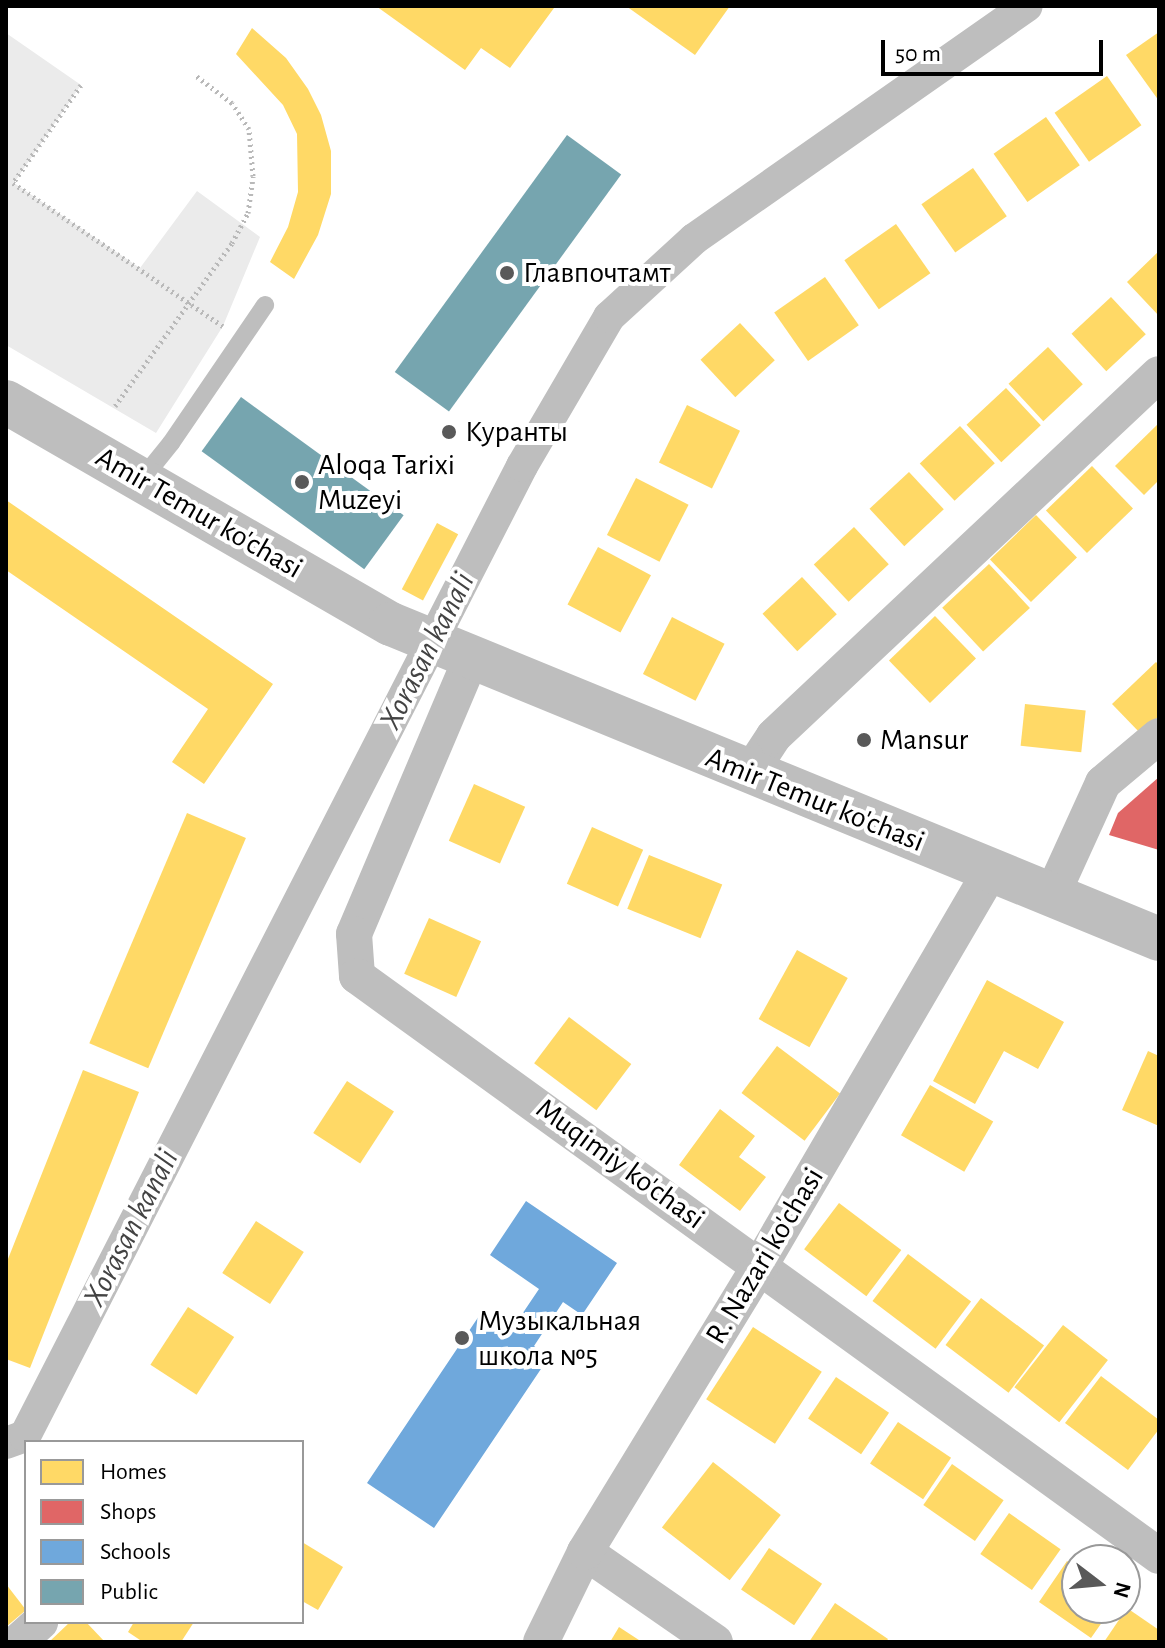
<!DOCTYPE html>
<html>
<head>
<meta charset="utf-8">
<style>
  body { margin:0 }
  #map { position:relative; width:1165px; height:1648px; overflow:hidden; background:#fff; font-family:"Alegreya Sans",sans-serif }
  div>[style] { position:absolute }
  .green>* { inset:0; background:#ebebeb }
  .homes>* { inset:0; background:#ffd966; transform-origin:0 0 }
  .shops>* { inset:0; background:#e06666 }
  .schools>* { inset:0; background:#6fa8dc }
  .public>* { inset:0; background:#76a5af; transform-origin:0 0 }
  .canal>* { height:32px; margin:-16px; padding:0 16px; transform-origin:16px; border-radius:16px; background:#bebebe }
  .path>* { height:5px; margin-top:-2.5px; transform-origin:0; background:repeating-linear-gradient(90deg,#b9b9b9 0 2px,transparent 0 6px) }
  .service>* { height:18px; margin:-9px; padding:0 9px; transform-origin:9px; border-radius:9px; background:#bebebe }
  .minor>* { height:36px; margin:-18px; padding:0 18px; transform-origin:18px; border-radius:18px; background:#bebebe }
  .primary>* { height:44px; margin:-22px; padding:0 22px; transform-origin:22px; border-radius:22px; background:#bebebe }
  .dots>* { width:22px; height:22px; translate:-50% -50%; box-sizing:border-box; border:4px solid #fff; border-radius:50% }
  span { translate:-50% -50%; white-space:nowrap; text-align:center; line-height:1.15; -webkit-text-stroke:8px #fff; paint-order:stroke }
  .poi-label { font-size:30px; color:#000 }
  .left { translate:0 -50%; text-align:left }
  .street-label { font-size:30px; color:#000 }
  .water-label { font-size:32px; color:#434343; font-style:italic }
  .frame { position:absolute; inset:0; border:8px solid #000; pointer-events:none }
  .legend { position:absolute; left:24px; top:1440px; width:280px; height:184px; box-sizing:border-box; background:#fff; border:2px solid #999; margin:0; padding:10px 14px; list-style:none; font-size:24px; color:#000 }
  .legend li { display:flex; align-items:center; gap:16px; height:40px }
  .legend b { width:40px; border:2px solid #999 }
  .north { position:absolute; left:1061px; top:1544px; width:80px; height:80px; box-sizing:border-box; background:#fff; border:2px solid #999; border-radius:50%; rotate:106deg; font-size:22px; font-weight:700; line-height:32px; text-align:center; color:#000 }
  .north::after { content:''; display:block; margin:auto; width:28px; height:36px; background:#595959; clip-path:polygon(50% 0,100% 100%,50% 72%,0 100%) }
  .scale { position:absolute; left:881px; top:40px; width:222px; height:36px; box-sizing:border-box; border:4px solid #000; border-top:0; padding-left:10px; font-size:24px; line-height:28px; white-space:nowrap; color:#000; -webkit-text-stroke:6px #fff; paint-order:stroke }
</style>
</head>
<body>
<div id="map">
  <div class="green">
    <div style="clip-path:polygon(6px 33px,81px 85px,14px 183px,140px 268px,197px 191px,260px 237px,223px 326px,156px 433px,6px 345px)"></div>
  </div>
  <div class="homes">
    <div style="clip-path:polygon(376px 6px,550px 6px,554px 8px,510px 68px,481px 48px,465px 70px)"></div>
    <div style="clip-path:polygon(626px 6px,730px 6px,695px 55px)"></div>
    <div style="clip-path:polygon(252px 28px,286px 58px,308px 89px,321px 115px,331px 151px,331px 194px,318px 235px,294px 279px,270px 262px,288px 227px,298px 192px,297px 134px,283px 105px,236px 54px)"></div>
    <div style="clip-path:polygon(1159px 32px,1159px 101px,1126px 55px)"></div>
    <div style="left:1107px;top:76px;width:60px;height:64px;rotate:55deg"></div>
    <div style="left:1046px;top:117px;width:59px;height:64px;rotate:55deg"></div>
    <div style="left:973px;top:168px;width:59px;height:63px;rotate:55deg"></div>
    <div style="left:896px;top:224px;width:60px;height:63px;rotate:55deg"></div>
    <div style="clip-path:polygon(1159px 251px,1159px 316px,1127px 282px)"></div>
    <div style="left:825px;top:277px;width:59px;height:62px;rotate:55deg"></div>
    <div style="left:1111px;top:297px;width:51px;height:54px;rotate:47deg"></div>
    <div style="left:740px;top:323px;width:51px;height:54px;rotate:47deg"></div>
    <div style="left:1048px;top:347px;width:51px;height:54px;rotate:47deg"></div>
    <div style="left:1006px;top:388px;width:51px;height:54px;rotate:47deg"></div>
    <div style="left:687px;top:405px;width:59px;height:64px;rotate:26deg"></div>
    <div style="clip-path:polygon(1159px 423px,1159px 480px,1144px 495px,1115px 466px)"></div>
    <div style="left:960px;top:426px;width:51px;height:55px;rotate:47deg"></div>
    <div style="left:1092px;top:466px;width:59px;height:64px;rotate:46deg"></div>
    <div style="left:909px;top:472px;width:51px;height:54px;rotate:47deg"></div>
    <div style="left:636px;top:478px;width:59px;height:64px;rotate:27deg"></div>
    <div style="clip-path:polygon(6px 500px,273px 684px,204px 784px,172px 762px,208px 709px,6px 570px)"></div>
    <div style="left:1036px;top:515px;width:59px;height:64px;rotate:46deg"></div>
    <div style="left:437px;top:523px;width:24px;height:75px;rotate:28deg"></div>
    <div style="left:854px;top:527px;width:51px;height:55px;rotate:47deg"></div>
    <div style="left:598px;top:547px;width:60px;height:65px;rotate:28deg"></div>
    <div style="left:989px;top:564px;width:60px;height:64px;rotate:47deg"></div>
    <div style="left:802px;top:577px;width:51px;height:54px;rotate:47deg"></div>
    <div style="left:935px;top:616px;width:59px;height:64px;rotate:46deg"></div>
    <div style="left:672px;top:617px;width:59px;height:64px;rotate:27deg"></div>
    <div style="clip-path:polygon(1156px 662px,1159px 665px,1159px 716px,1141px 734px,1112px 704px)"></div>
    <div style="left:1025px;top:704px;width:61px;height:42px;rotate:6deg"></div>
    <div style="left:474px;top:784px;width:56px;height:62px;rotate:24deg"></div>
    <div style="left:187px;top:813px;width:64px;height:250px;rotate:23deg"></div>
    <div style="left:592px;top:827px;width:56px;height:62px;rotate:24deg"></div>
    <div style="left:649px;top:855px;width:79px;height:58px;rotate:22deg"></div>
    <div style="left:429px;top:918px;width:57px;height:61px;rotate:24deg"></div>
    <div style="left:797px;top:950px;width:58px;height:79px;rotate:29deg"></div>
    <div style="clip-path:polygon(987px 980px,1064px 1022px,1038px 1069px,1004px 1051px,975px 1104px,933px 1081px)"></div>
    <div style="left:569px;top:1017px;width:78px;height:58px;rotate:37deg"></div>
    <div style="left:777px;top:1046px;width:79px;height:59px;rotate:37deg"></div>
    <div style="clip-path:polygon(1148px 1051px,1159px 1056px,1159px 1126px,1122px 1110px)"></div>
    <div style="clip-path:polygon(83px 1070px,139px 1092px,30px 1368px,6px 1359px,6px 1264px)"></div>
    <div style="left:347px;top:1081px;width:56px;height:62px;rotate:33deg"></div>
    <div style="left:930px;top:1085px;width:73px;height:58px;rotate:30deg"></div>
    <div style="clip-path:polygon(720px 1109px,755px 1136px,739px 1157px,766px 1177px,740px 1211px,679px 1165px)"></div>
    <div style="left:839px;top:1203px;width:78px;height:58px;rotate:37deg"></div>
    <div style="left:256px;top:1221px;width:57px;height:62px;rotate:33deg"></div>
    <div style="left:908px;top:1254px;width:79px;height:59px;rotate:37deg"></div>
    <div style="left:981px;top:1298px;width:79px;height:59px;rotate:37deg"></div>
    <div style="left:188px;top:1307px;width:55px;height:69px;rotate:33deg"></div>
    <div style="left:1063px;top:1325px;width:57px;height:79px;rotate:38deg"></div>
    <div style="left:753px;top:1327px;width:82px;height:86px;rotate:33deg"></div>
    <div style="clip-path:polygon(1101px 1376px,1159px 1420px,1159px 1429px,1128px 1470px,1065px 1423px)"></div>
    <div style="left:836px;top:1377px;width:64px;height:50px;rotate:34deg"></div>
    <div style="left:898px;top:1422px;width:64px;height:50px;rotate:34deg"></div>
    <div style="left:713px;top:1462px;width:86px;height:83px;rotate:38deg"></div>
    <div style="left:952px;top:1464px;width:63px;height:50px;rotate:35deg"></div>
    <div style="left:1009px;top:1513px;width:63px;height:50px;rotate:35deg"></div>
    <div style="clip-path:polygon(302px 1542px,343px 1567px,318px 1610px,302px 1601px)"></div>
    <div style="left:769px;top:1548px;width:64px;height:50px;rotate:34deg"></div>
    <div style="clip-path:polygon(1067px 1561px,1077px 1568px,1077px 1608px,1112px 1608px,1091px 1638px,1039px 1602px)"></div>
    <div style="clip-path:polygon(6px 1584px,26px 1610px,6px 1627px)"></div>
    <div style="clip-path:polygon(835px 1603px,888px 1639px,886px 1642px,809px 1642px)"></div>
    <div style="clip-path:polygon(1127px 1608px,1159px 1630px,1159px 1642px,1104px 1642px)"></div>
    <div style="clip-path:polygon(70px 1622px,86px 1622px,105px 1642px,49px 1642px)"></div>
    <div style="clip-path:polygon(134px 1622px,194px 1622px,181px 1642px,143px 1642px,128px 1632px)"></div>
    <div style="clip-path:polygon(619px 1627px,642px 1642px,610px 1642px)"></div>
  </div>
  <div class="shops">
    <div style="clip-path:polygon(1159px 777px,1159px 850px,1109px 835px,1118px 813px)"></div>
  </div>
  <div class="schools">
    <div style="clip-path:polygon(526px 1201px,617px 1263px,582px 1315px,563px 1302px,534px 1346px,549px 1357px,434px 1528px,367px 1483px,481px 1313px,510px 1332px,539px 1289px,490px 1255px)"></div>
  </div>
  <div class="public">
    <div style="left:567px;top:135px;width:67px;height:293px;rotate:36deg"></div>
    <div style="left:241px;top:397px;width:201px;height:67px;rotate:36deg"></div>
  </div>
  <div class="canal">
    <div style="left:6px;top:1443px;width:20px;rotate:-20deg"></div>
    <div style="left:25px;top:1436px;width:1090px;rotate:-62.87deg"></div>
    <div style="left:522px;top:466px;width:173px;rotate:-59.7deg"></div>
    <div style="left:609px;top:317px;width:115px;rotate:-42.5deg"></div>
    <div style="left:694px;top:239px;width:406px;rotate:-35deg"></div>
  </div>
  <div class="path">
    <div style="left:81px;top:85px;width:119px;rotate:124.8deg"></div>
    <div style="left:13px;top:183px;width:254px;rotate:34.3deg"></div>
    <div style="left:115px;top:406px;width:201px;rotate:-54.3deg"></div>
    <div style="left:232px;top:243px;width:34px;rotate:-62deg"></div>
    <div style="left:248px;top:213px;width:37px;rotate:-82deg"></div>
    <div style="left:253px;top:176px;width:47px;rotate:-94.9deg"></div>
    <div style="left:249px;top:129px;width:31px;rotate:-123deg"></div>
    <div style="left:232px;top:103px;width:46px;rotate:-142.9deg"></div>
  </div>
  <div class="service">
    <div style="left:142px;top:479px;width:46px;rotate:-51.1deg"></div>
    <div style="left:171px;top:443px;width:167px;rotate:-55.7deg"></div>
  </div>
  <div class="minor">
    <div style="left:472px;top:656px;width:302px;rotate:113deg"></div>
    <div style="left:354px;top:934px;width:42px;rotate:85.9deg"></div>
    <div style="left:357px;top:976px;width:990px;rotate:35.87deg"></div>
    <div style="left:749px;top:774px;width:45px;rotate:-56.7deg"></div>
    <div style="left:774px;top:736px;width:528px;rotate:-43.24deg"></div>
    <div style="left:1052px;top:895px;width:123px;rotate:-65.5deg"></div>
    <div style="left:1103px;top:783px;width:73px;rotate:-40deg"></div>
    <div style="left:585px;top:1552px;width:158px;rotate:34.7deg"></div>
    <div style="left:18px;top:1642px;width:30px;rotate:-42deg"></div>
    <div style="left:541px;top:1642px;width:100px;rotate:-63.9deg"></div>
    <div style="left:585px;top:1552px;width:338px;rotate:-58.6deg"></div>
    <div style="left:761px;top:1264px;width:455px;rotate:-59.7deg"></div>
  </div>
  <div class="primary">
    <div style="left:6px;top:402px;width:444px;rotate:30deg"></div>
    <div style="left:391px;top:624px;width:830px;rotate:22.3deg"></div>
  </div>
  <div class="dots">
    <div style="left:507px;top:273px;background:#595959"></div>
    <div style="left:449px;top:432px;background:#595959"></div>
    <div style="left:302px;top:482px;background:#595959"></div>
    <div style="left:864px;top:740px;background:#595959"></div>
    <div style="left:462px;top:1338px;background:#595959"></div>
  </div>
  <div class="poi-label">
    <span class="left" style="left:523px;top:273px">Главпочтамт</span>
    <span class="left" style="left:465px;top:432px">Куранты</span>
    <span class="left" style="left:318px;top:482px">Aloqa Tarixi<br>Muzeyi</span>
    <span class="left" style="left:880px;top:740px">Mansur</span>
    <span class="left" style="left:478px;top:1338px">Музыкальная<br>школа №5</span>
  </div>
  <div class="street-label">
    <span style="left:199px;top:513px;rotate:30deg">Amir Temur ko'chasi</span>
    <span style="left:815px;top:800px;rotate:22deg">Amir Temur ko'chasi</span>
    <span style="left:620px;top:1164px;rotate:36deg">Muqimiy ko'chasi</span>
    <span style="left:765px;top:1256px;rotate:-59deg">R. Nazari ko'chasi</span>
  </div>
  <div class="water-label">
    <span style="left:427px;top:651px;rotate:-63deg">Xorasan kanali</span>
    <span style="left:131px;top:1228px;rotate:-63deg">Xorasan kanali</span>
  </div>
  <div class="frame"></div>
  <ul class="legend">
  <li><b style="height:22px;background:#ffd966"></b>Homes</li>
  <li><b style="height:22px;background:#e06666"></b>Shops</li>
  <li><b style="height:22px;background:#6fa8dc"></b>Schools</li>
  <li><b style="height:22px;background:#76a5af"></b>Public</li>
  </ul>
  <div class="north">N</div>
  <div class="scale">50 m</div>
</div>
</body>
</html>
